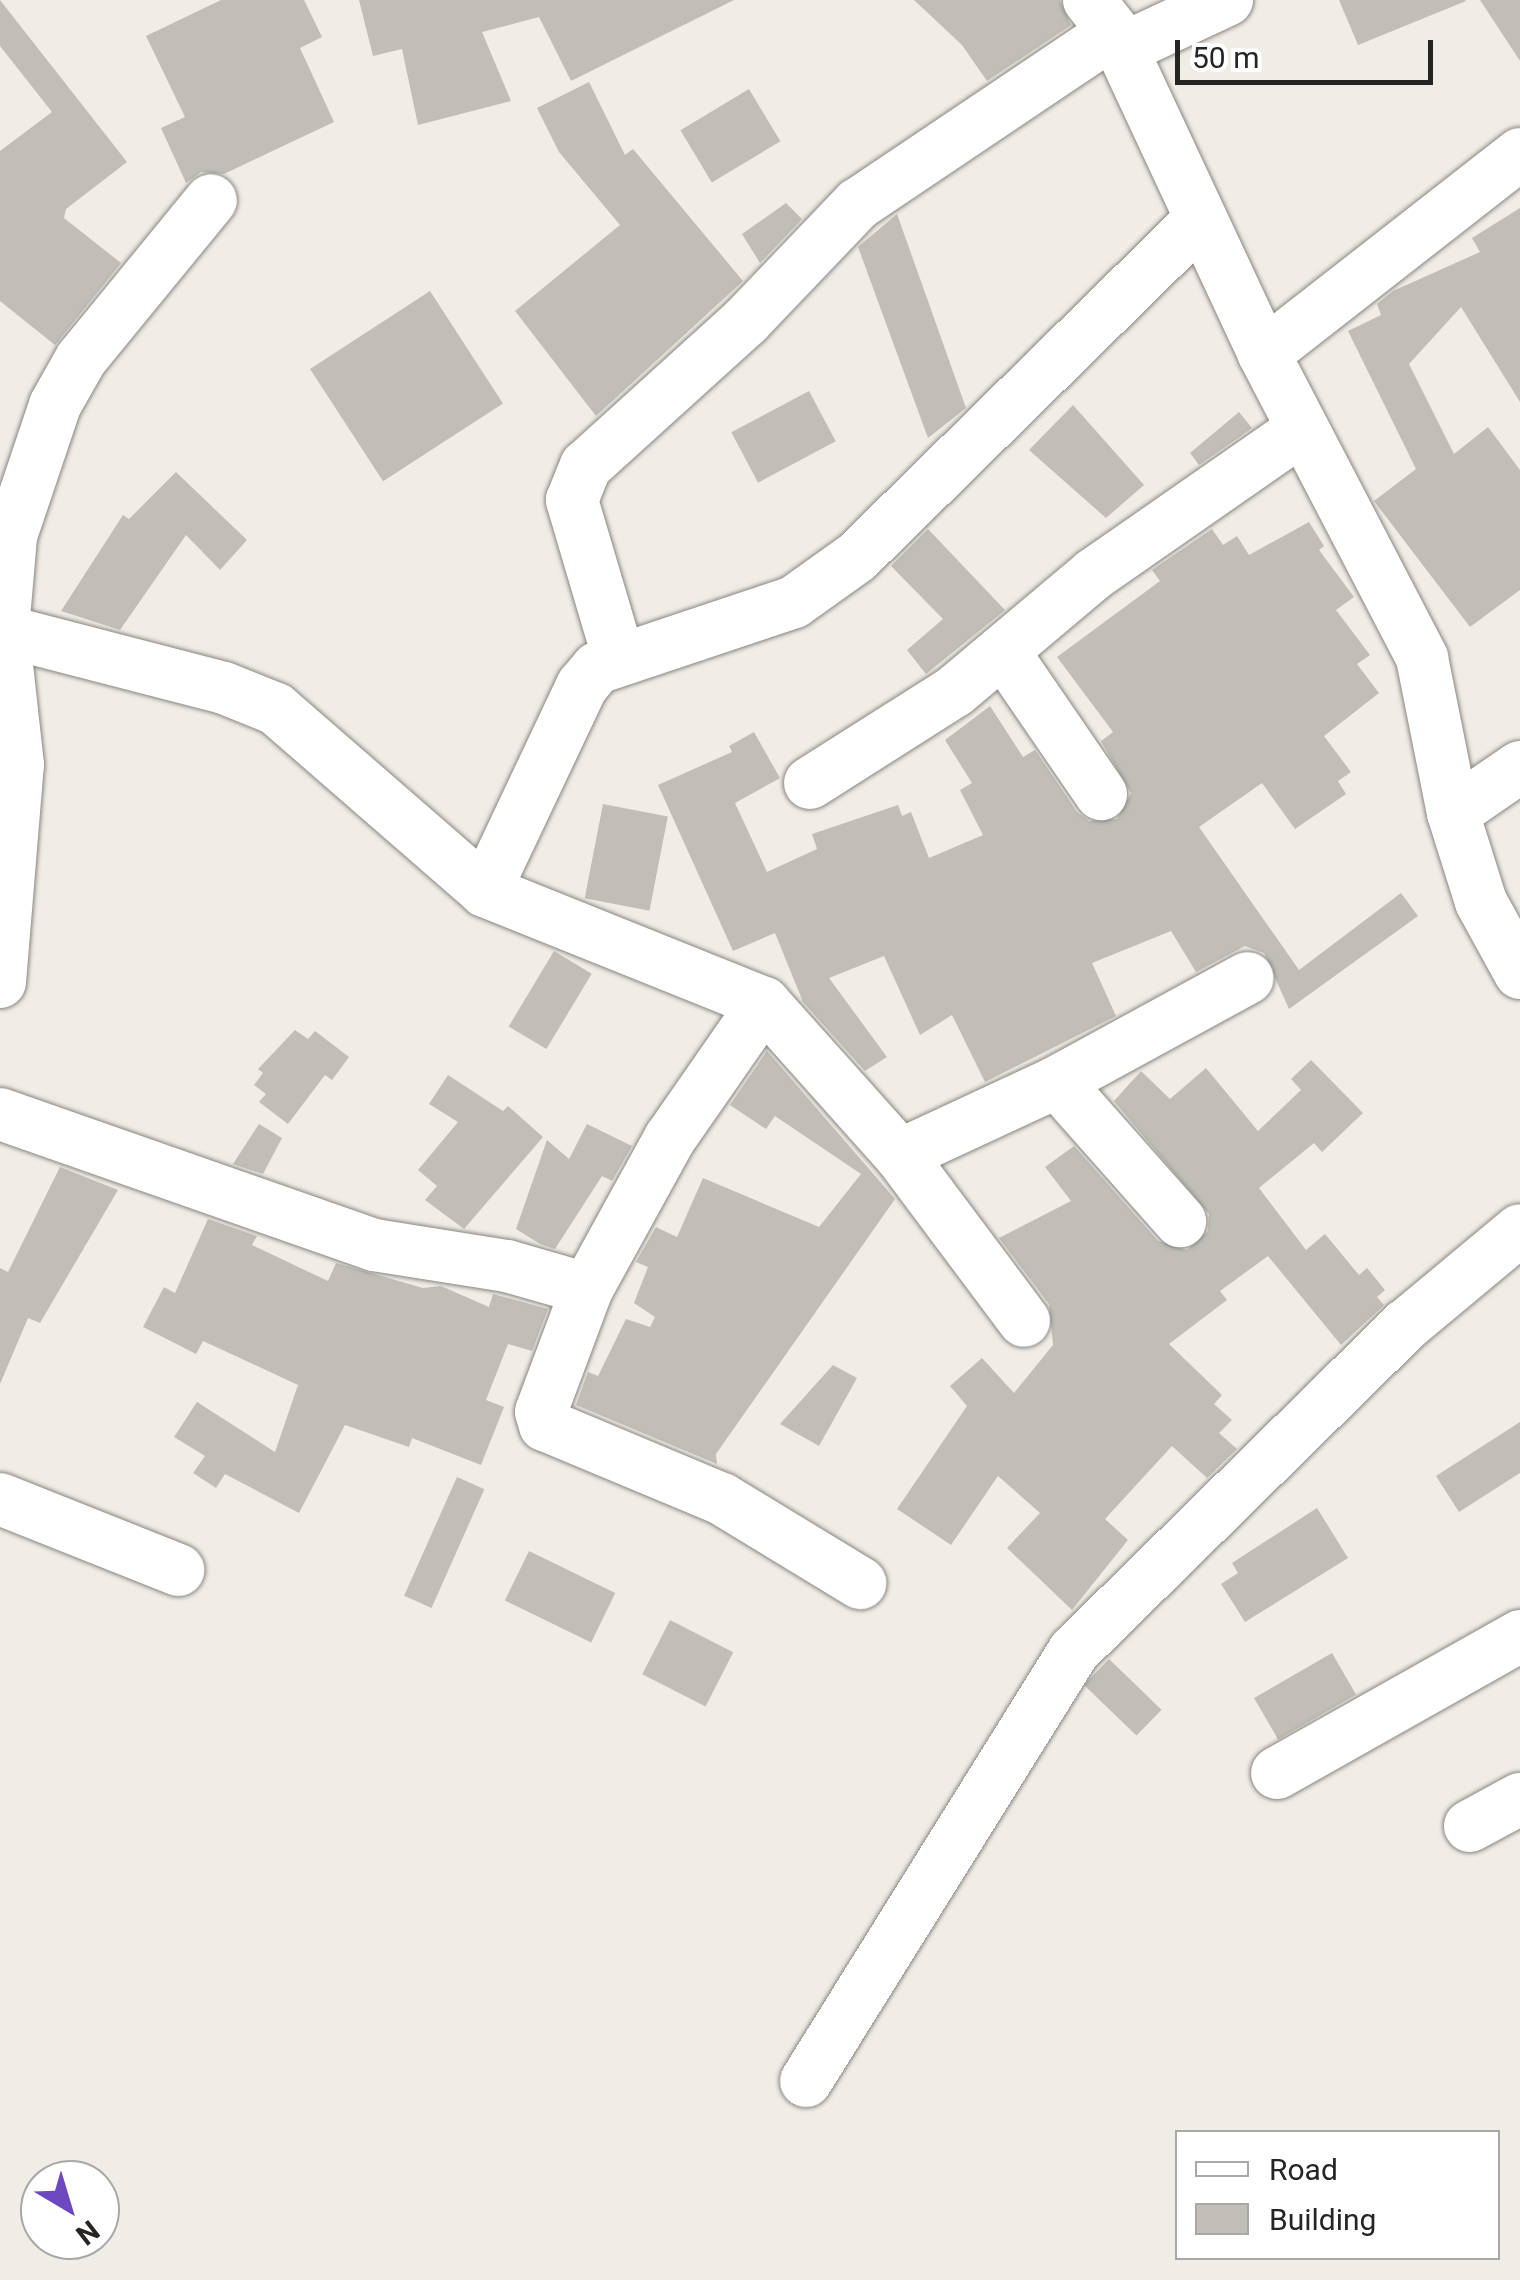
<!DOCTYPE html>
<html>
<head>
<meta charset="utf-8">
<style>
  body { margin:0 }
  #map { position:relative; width:1520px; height:2280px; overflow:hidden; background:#f0ece6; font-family:Roboto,sans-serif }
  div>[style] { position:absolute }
  .building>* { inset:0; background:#c1beb8; transform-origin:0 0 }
  .roads { filter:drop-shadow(0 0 2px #898680) drop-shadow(0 0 2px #898680) }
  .minor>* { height:52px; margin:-26px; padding:0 26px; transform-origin:26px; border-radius:26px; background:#fff }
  span { translate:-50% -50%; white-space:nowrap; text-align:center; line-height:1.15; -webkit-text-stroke:8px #fff; paint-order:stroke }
  .legend { position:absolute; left:1175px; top:2130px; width:325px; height:130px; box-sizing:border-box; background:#fff; border:2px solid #a8a8a7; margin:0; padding:12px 18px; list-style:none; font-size:30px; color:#262523 }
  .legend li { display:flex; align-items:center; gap:20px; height:50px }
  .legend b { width:50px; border:2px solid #a8a8a7 }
  .north { position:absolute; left:20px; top:2160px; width:100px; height:100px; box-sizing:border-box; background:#fff; border:2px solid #a8a8a7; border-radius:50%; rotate:142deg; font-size:28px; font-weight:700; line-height:40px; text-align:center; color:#262523 }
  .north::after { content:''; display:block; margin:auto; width:35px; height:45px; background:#6e48c1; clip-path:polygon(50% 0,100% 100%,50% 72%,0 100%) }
  .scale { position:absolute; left:1175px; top:40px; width:258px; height:45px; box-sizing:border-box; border:5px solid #262523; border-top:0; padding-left:12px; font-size:30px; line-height:35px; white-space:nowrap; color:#262523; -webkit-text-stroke:8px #fff; paint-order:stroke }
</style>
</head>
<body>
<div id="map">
  <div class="building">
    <div style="clip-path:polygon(0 0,127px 162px,66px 209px,64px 218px,121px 263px,55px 345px,0 301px,0 151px,52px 112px,0 46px)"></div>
    <div style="clip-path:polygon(221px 0,304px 0,322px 37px,300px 48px,334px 122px,224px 174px,201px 172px,186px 183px,161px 128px,185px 117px,146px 36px)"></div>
    <div style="clip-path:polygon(359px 0,734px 0,571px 81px,539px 17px,482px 32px,511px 101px,418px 125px,402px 49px,373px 56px)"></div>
    <div style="clip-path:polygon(914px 0,1060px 0,1071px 25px,987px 81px,962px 45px)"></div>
    <div style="clip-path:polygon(1339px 0,1465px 0,1466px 1px,1358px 45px)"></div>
    <div style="clip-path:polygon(1480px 0,1520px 0,1520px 61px)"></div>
    <div style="clip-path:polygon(589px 82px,625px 155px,633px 149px,743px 281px,596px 416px,515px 311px,620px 225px,559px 152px,537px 108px)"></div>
    <div style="left:749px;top:89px;width:61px;height:80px;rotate:59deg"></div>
    <div style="clip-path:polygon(786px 203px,802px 219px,760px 263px,742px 234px)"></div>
    <div style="clip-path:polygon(1520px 208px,1520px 402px,1461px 307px,1409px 364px,1454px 454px,1488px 427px,1520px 470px,1520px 590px,1470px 627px,1374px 501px,1416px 469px,1348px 331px,1381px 315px,1377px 304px,1393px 291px,1480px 252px,1472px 238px)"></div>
    <div style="clip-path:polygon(897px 214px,966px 408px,928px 438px,858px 247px)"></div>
    <div style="left:430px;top:291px;width:134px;height:143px;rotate:57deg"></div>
    <div style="left:809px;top:391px;width:57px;height:88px;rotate:62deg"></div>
    <div style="clip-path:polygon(1073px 405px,1144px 485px,1106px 518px,1029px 450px)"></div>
    <div style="clip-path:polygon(1239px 412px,1252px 428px,1199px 465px,1190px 453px)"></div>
    <div style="clip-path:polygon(176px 472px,247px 540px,220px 570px,186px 535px,120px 630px,61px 611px,123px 515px,129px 519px)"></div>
    <div style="clip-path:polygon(1309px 522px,1324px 546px,1319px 550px,1354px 597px,1336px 610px,1370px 655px,1357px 664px,1379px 693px,1324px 736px,1351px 772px,1338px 781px,1346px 794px,1295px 829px,1262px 783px,1199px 827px,1299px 970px,1401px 893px,1418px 916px,1289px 1009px,1264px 953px,1245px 946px,1196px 972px,1171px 931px,1092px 963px,1116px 1016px,985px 1082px,952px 1015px,920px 1035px,884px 956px,829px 978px,887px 1057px,865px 1071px,803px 1002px,775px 933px,733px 951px,658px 785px,732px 752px,729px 746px,754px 732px,780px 778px,735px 803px,767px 872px,817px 849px,812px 834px,898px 805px,902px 816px,911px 812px,929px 858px,983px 835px,960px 790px,972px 783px,945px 740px,990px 706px,1023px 757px,1035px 750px,1077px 812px,1089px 821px,1117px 819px,1131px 793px,1101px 741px,1113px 732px,1057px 657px,1160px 581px,1152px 570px,1212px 529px,1223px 545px,1237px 536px,1249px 555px)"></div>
    <div style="clip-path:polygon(928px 529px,1005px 610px,926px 674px,907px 650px,943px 619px,891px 566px)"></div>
    <div style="left:603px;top:804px;width:66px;height:96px;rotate:11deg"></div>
    <div style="left:554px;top:951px;width:44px;height:88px;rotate:31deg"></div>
    <div style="clip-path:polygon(295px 1030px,308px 1039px,315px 1031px,349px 1057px,332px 1080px,325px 1075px,288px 1124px,259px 1102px,266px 1094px,254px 1085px,263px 1073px,258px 1069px)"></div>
    <div style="clip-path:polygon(767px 1051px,895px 1199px,716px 1454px,717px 1464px,576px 1405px,588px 1372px,598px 1376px,626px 1319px,650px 1327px,655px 1317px,634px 1303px,648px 1267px,636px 1262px,656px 1227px,677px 1237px,703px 1178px,819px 1227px,861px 1174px,775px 1116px,766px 1129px,730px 1105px)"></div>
    <div style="clip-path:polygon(1311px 1060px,1363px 1113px,1322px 1152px,1314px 1143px,1259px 1188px,1306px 1250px,1325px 1234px,1359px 1275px,1367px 1268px,1385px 1290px,1377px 1297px,1384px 1305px,1341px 1345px,1268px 1256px,1220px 1291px,1227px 1300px,1169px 1344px,1222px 1395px,1214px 1404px,1232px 1420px,1219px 1433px,1237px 1449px,1207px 1478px,1172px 1446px,1105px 1519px,1128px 1540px,1072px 1610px,1007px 1548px,1040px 1513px,998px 1476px,951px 1545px,897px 1509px,967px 1406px,950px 1386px,982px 1358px,1014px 1393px,1053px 1345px,1049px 1304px,999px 1238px,1071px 1201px,1045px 1167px,1074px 1146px,1158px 1241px,1187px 1250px,1208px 1231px,1209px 1214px,1114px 1101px,1141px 1071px,1170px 1099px,1206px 1068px,1258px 1131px,1301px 1090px,1291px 1079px)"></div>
    <div style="clip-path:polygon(448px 1075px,503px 1111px,508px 1106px,543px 1137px,464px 1229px,425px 1200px,437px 1186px,418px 1170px,458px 1122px,429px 1104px)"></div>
    <div style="clip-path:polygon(259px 1124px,282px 1138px,263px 1174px,233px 1164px)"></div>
    <div style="clip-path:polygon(587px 1124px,632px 1146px,612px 1181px,602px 1176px,555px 1249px,540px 1244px,516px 1229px,547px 1140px,569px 1159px)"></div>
    <div style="clip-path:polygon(60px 1167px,118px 1190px,40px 1323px,28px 1318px,0 1384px,0 1268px,8px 1272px)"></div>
    <div style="clip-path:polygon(208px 1219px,257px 1236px,252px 1245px,328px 1281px,336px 1263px,423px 1288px,441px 1286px,489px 1307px,493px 1294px,548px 1309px,532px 1351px,508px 1344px,486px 1400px,504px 1407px,481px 1465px,412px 1438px,409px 1447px,345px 1425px,299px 1513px,225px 1474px,216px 1488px,193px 1473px,205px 1456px,174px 1437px,197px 1402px,275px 1452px,298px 1385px,203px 1341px,196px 1354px,143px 1327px,164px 1287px,175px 1293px)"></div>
    <div style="clip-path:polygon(833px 1365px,857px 1378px,819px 1446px,780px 1424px)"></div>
    <div style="clip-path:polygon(1520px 1422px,1520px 1473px,1459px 1512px,1436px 1476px)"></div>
    <div style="left:457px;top:1477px;width:30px;height:130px;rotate:24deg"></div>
    <div style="clip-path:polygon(1317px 1508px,1348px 1558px,1245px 1622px,1221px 1584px,1238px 1573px,1232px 1563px)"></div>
    <div style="left:529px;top:1551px;width:96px;height:55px;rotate:26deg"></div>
    <div style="left:670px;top:1620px;width:71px;height:61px;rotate:27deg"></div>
    <div style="left:1332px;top:1653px;width:48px;height:90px;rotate:60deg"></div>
    <div style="left:1109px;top:1659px;width:73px;height:36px;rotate:44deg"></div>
  </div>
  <div class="roads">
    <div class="minor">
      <div style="left:1089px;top:0;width:41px;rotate:52deg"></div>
      <div style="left:1114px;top:32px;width:355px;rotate:65deg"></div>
      <div style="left:1264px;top:354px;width:343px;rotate:62.5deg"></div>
      <div style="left:1422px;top:658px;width:158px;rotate:78.7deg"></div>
      <div style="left:1453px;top:813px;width:93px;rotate:72.5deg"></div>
      <div style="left:1481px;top:902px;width:81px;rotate:61.2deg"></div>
      <div style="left:1122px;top:49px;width:116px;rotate:-25deg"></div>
      <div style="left:1264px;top:354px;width:325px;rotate:-38deg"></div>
      <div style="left:0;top:630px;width:231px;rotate:14.5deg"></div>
      <div style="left:224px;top:688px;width:56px;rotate:22deg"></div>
      <div style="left:276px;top:709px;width:277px;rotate:41deg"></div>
      <div style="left:485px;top:891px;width:301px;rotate:21.9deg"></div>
      <div style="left:764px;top:1003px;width:204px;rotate:48.2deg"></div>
      <div style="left:900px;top:1155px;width:207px;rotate:53.2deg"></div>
      <div style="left:1005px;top:654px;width:170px;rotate:55.6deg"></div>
      <div style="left:619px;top:659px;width:166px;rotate:-106.5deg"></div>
      <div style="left:572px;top:500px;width:37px;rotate:-68deg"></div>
      <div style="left:586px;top:466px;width:216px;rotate:-42.2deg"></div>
      <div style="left:746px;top:321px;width:162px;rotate:-46.3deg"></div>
      <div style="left:858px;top:204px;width:308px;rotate:-33.9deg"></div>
      <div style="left:810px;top:783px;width:172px;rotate:-32.4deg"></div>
      <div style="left:955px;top:691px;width:182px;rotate:-40.1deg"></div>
      <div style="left:1094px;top:574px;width:254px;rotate:-34.8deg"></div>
      <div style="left:1453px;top:813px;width:81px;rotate:-34.5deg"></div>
      <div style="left:485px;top:891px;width:227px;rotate:-64.7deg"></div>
      <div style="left:582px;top:686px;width:23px;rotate:-50deg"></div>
      <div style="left:597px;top:668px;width:208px;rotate:-18.5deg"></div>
      <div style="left:794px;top:602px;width:77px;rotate:-35.5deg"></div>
      <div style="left:857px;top:557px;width:482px;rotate:-44.5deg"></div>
      <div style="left:0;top:982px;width:218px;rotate:-85.3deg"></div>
      <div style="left:18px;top:765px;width:136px;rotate:-96.3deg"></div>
      <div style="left:3px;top:630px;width:94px;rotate:-85.1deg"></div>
      <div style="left:11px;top:536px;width:138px;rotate:-71.4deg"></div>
      <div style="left:55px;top:405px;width:53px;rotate:-60.5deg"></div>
      <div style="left:81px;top:359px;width:205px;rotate:-50.7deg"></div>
      <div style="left:764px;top:1003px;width:165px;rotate:124.8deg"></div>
      <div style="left:670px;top:1138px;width:172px;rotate:118.8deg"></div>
      <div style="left:587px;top:1289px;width:131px;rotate:110.5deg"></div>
      <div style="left:541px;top:1412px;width:14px;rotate:73deg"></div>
      <div style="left:545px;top:1425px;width:192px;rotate:22.7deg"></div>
      <div style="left:722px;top:1499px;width:162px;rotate:31.3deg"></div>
      <div style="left:1057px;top:1082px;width:186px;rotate:48.5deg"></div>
      <div style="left:0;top:1114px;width:396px;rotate:19.3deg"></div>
      <div style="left:374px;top:1245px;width:135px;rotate:9deg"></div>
      <div style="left:507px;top:1266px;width:83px;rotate:16deg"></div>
      <div style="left:900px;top:1155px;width:173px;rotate:-24.9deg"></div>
      <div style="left:1057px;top:1082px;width:217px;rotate:-28.6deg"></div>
      <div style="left:0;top:1499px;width:192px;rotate:21.7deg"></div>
      <div style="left:1277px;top:1773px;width:279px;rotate:-29.4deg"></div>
      <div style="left:1470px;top:1826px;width:57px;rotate:-28.4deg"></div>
      <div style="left:806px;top:2081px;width:507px;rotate:-58.07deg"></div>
      <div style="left:1074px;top:1651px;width:465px;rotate:-44.5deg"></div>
      <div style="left:1406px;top:1325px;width:148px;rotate:-39.8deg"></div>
    </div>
  </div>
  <ul class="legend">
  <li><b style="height:12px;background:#fff"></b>Road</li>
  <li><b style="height:28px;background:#c1beb8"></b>Building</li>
  </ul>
  <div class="north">N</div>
  <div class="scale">50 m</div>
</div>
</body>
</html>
